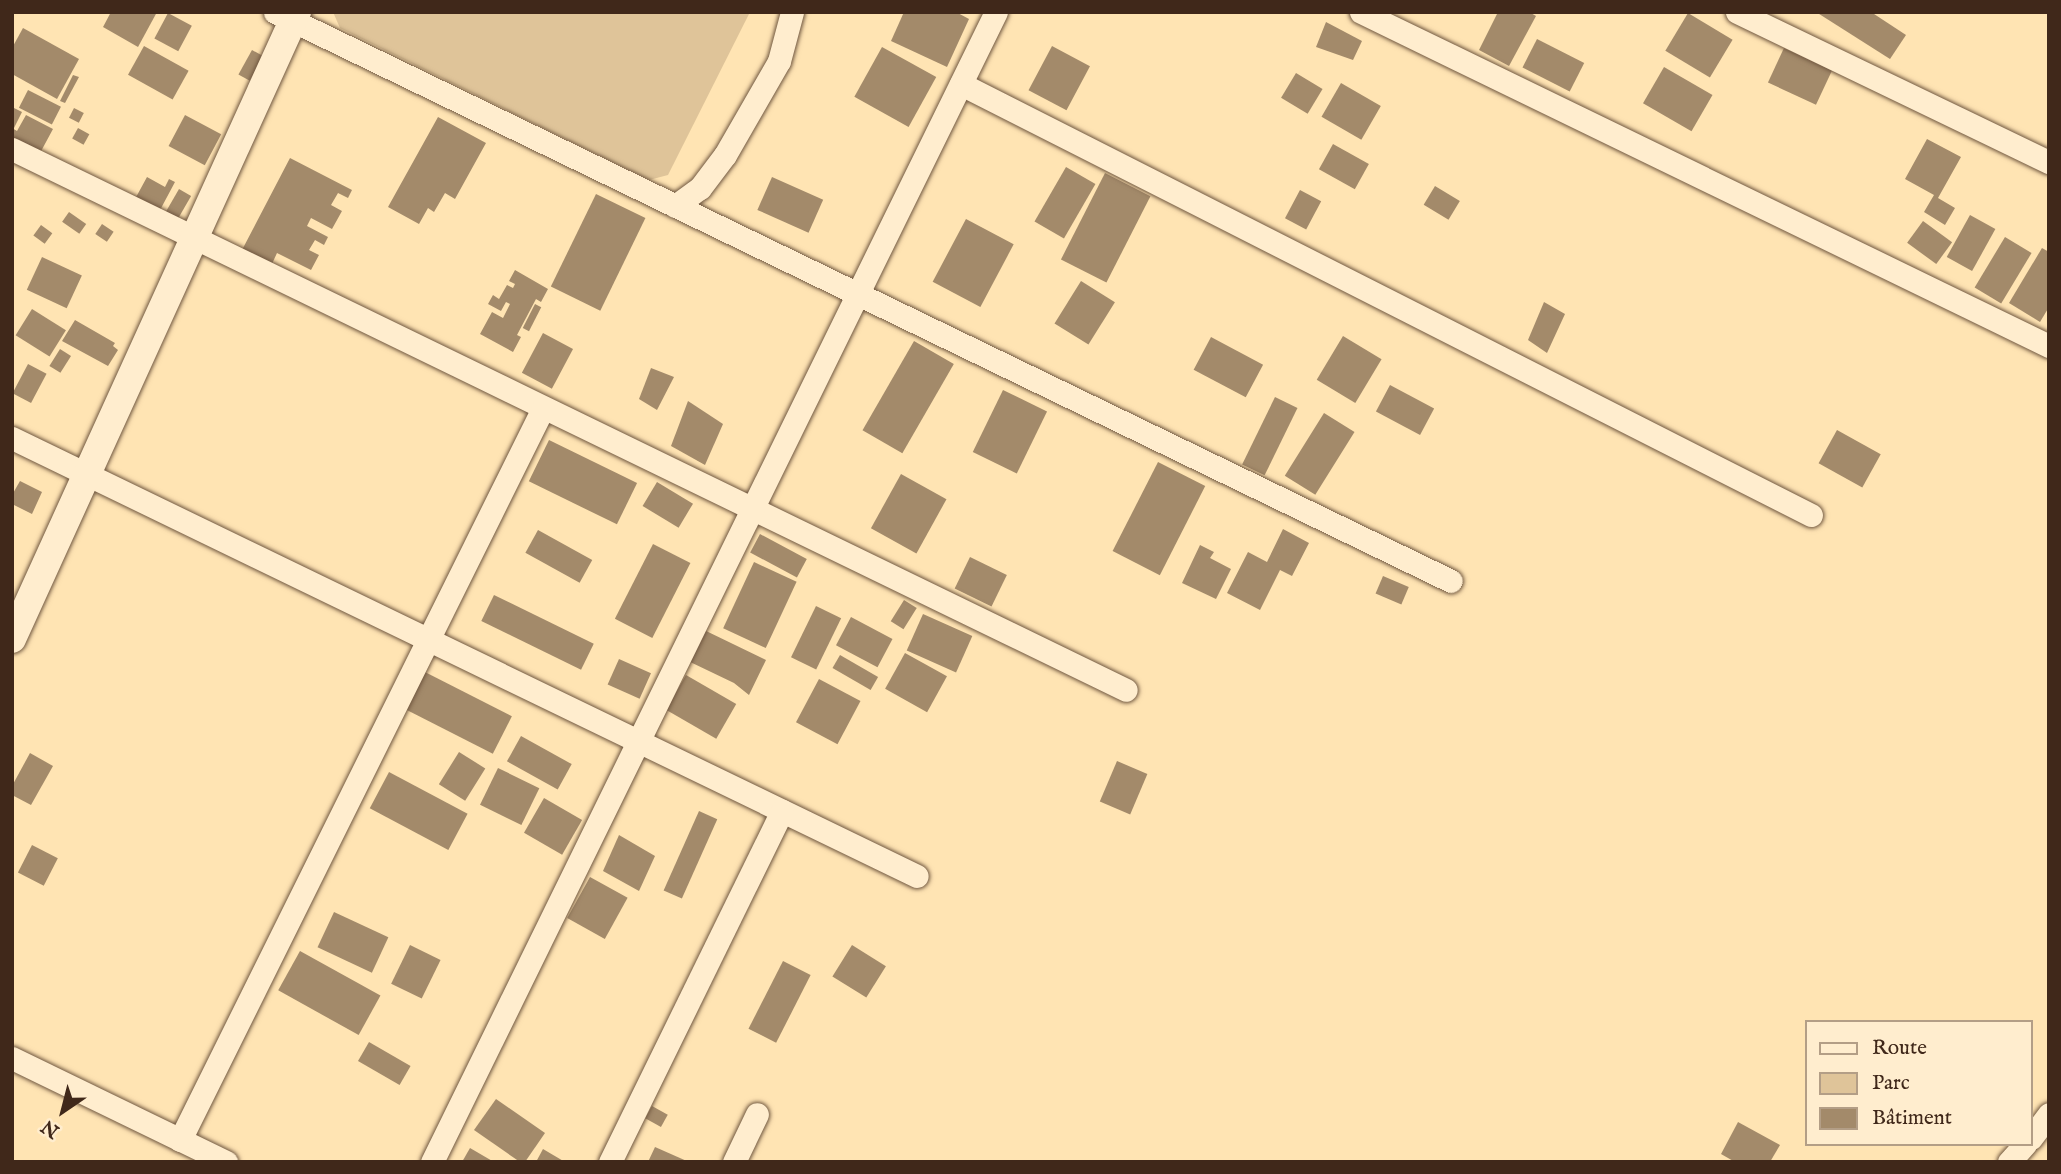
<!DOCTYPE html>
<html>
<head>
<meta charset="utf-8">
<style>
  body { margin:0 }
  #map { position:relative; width:2061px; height:1174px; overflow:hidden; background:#ffe4b3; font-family:"IM FELL English",serif }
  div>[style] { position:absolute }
  .green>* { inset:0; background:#dfc499 }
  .building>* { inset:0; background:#a38a6a; transform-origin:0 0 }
  .roads { filter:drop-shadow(0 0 2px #705740) drop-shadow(0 0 2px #705740) }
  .minor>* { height:23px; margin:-11.5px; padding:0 11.5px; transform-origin:11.5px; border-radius:11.5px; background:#ffedce }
  .tertiary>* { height:28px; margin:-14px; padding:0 14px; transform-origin:14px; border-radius:14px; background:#ffedce }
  span { translate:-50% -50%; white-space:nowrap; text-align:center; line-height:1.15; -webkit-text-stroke:5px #ffedce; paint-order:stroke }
  .frame { position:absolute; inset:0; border:14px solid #40281a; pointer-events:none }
  .legend { position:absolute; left:1805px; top:1020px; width:228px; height:126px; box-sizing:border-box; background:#ffedce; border:2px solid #b39e86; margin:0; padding:9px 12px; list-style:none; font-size:21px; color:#40281a }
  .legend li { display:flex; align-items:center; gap:14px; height:35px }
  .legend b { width:35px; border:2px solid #b39e86 }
  .north { position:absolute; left:28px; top:1076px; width:70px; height:70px; -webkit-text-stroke:5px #ffedce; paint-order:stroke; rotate:215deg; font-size:19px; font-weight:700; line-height:28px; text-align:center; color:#40281a }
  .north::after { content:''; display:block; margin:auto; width:24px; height:32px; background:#40281a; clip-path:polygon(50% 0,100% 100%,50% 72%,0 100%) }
</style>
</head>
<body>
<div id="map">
  <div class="green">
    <div style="clip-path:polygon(333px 12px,750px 12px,668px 175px,649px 180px,340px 28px)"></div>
  </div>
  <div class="building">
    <div style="clip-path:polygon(111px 12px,157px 12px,138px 47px,103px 27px)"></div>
    <div style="clip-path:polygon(904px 12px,956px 12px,969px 19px,947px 67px,891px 41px)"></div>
    <div style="clip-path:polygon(1498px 12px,1529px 12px,1536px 16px,1509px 66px,1479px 50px)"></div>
    <div style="clip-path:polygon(1816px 12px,1871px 12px,1906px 35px,1890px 59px)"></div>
    <div style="left:168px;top:13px;width:27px;height:29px;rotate:28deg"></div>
    <div style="left:1688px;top:13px;width:52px;height:44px;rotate:31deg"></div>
    <div style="clip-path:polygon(1326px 22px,1362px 41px,1353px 60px,1316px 47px)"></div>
    <div style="clip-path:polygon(23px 28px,79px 59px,57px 99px,12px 74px,12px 48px)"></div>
    <div style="left:1537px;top:39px;width:53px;height:32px;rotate:27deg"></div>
    <div style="left:144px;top:46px;width:51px;height:33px;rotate:29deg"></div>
    <div style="left:1052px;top:46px;width:43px;height:50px;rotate:28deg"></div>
    <div style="left:882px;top:47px;width:62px;height:57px;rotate:29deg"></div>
    <div style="left:1784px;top:48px;width:53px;height:38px;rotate:25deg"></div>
    <div style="left:252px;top:50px;width:13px;height:28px;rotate:29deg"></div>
    <div style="left:1664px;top:67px;width:56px;height:42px;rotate:30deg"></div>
    <div style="left:1296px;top:73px;width:31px;height:29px;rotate:31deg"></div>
    <div style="clip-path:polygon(73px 75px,79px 77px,65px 103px,60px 101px)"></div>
    <div style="left:1341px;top:83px;width:46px;height:39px;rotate:30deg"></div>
    <div style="left:28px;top:90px;width:37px;height:20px;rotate:27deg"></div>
    <div style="clip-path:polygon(12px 107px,22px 112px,14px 128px,12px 127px)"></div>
    <div style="left:74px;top:108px;width:11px;height:11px;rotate:27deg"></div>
    <div style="clip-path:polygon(26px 115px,53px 129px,39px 155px,12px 141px,12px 128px,17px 131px)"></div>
    <div style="left:185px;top:115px;width:41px;height:35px;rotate:28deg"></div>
    <div style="clip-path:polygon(438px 117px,486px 143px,455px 199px,445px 193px,434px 212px,428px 208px,419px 224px,388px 207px)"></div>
    <div style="left:78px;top:128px;width:13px;height:12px;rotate:29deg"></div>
    <div style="clip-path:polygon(1927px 139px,1961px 157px,1938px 198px,1955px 208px,1945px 225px,1924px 212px,1934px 195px,1905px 179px)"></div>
    <div style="left:1333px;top:144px;width:41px;height:29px;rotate:29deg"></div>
    <div style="clip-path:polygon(290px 158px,352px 190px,348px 198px,338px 193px,331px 205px,342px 211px,332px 229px,311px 218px,307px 226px,328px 237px,324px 245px,315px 240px,309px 250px,319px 255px,311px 270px,277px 253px,271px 266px,242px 250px)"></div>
    <div style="left:1066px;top:167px;width:34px;height:63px;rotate:30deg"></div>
    <div style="left:1105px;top:173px;width:51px;height:97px;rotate:27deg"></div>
    <div style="clip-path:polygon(147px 177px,165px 187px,169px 179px,175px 182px,159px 212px,135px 199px)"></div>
    <div style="left:772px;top:177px;width:56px;height:36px;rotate:24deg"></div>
    <div style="left:1435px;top:186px;width:29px;height:22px;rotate:31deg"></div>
    <div style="left:179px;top:189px;width:14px;height:26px;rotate:30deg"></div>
    <div style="left:1300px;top:190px;width:24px;height:32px;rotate:28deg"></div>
    <div style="left:596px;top:194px;width:55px;height:103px;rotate:26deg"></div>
    <div style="left:69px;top:212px;width:21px;height:12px;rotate:35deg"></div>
    <div style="left:1970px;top:215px;width:29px;height:48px;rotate:29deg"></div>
    <div style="left:966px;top:219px;width:54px;height:71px;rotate:28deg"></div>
    <div style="left:1923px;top:221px;width:36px;height:27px;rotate:36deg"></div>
    <div style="left:102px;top:224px;width:14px;height:12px;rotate:34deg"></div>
    <div style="left:41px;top:225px;width:14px;height:13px;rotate:36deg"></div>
    <div style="left:2005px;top:237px;width:31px;height:59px;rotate:31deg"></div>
    <div style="clip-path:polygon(2042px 248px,2049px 252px,2049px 307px,2040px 322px,2009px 303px)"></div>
    <div style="left:42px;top:257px;width:44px;height:36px;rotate:25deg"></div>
    <div style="clip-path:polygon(515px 270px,548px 289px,541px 302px,536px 299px,517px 335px,521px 337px,513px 352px,480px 334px,492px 312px,503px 318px,510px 304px,506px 302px,501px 311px,488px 304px,493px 295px,499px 299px,507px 285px,513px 288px,515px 284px,509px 281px)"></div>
    <div style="left:1081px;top:281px;width:40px;height:50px;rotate:32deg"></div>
    <div style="clip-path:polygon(1544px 302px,1565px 314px,1547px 353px,1528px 340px)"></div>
    <div style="left:535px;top:304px;width:7px;height:27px;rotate:27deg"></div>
    <div style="left:32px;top:309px;width:40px;height:31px;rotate:32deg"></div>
    <div style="clip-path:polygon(75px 320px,115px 343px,113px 346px,118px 350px,108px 366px,62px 341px)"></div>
    <div style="left:543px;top:333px;width:34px;height:45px;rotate:28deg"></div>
    <div style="left:1343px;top:336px;width:45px;height:51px;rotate:31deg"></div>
    <div style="left:1211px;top:337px;width:59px;height:37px;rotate:28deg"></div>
    <div style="left:914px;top:341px;width:46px;height:103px;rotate:30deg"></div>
    <div style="left:60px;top:349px;width:13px;height:20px;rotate:32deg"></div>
    <div style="left:28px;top:364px;width:21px;height:33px;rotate:28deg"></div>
    <div style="clip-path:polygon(651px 368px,674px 377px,657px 410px,639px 399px)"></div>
    <div style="left:1390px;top:385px;width:50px;height:30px;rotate:28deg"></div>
    <div style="left:1003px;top:390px;width:49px;height:69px;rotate:26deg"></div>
    <div style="left:1275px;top:397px;width:25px;height:75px;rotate:26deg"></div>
    <div style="clip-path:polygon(688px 401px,723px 424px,705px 465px,671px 446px)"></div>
    <div style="left:1324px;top:413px;width:36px;height:74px;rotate:32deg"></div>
    <div style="left:1837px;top:430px;width:50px;height:38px;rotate:29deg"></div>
    <div style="left:549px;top:440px;width:98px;height:46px;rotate:26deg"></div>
    <div style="left:1158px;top:462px;width:53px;height:100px;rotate:27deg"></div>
    <div style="left:901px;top:474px;width:52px;height:62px;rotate:29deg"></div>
    <div style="clip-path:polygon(20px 481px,42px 492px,32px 514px,12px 504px,12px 495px)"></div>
    <div style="left:657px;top:482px;width:42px;height:28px;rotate:31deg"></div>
    <div style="clip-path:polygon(1283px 529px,1309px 543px,1292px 576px,1280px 570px,1260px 610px,1227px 593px,1248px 552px,1267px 562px)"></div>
    <div style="left:538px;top:530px;width:62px;height:26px;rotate:29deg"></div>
    <div style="left:760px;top:534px;width:53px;height:21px;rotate:28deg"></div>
    <div style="left:653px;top:544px;width:42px;height:84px;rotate:27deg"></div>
    <div style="clip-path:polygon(1200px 545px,1214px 552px,1210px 558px,1231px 569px,1216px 599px,1182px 583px)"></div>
    <div style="left:970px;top:557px;width:41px;height:35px;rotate:26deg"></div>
    <div style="left:754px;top:562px;width:47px;height:73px;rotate:25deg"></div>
    <div style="left:1383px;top:576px;width:28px;height:19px;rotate:23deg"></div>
    <div style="left:494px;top:595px;width:111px;height:29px;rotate:26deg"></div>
    <div style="left:904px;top:600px;width:15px;height:25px;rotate:32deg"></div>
    <div style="left:816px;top:606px;width:28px;height:57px;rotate:26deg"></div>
    <div style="left:923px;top:614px;width:54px;height:40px;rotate:24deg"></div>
    <div style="left:851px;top:617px;width:47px;height:32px;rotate:28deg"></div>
    <div style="clip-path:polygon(702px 629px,766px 660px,749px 695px,734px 683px,686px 660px)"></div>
    <div style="left:905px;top:653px;width:48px;height:41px;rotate:29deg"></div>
    <div style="left:840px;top:655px;width:44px;height:15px;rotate:30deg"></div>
    <div style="left:619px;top:659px;width:35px;height:28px;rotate:24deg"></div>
    <div style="left:421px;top:670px;width:102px;height:42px;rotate:27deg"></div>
    <div style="left:686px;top:675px;width:58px;height:40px;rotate:30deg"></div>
    <div style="left:819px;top:679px;width:47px;height:49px;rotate:28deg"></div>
    <div style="left:521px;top:736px;width:58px;height:29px;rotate:29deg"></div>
    <div style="left:459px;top:752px;width:31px;height:38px;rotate:32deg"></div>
    <div style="clip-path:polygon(30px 753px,53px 766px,31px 805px,12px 795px,12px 786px)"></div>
    <div style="left:1117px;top:761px;width:33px;height:44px;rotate:23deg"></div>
    <div style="left:498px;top:768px;width:46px;height:41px;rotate:26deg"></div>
    <div style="left:389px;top:772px;width:89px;height:41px;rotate:28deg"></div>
    <div style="left:544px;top:798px;width:44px;height:40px;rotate:30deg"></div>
    <div style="left:699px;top:811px;width:20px;height:87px;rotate:24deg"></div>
    <div style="clip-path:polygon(619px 835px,655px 856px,639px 891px,603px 871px)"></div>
    <div style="left:32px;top:845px;width:29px;height:31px;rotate:27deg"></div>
    <div style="left:590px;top:877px;width:43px;height:47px;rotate:29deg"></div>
    <div style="left:334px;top:912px;width:60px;height:39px;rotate:25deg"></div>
    <div style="left:410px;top:945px;width:34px;height:43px;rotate:26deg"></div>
    <div style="left:852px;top:945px;width:40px;height:37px;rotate:32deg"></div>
    <div style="left:300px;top:951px;width:92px;height:45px;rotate:29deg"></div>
    <div style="left:783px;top:961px;width:31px;height:76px;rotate:27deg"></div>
    <div style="left:369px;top:1042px;width:48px;height:22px;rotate:30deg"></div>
    <div style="clip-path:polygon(496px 1099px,545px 1133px,525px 1162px,520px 1162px,474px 1130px)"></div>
    <div style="left:652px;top:1106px;width:18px;height:14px;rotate:29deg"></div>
    <div style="clip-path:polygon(1738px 1122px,1780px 1145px,1770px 1162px,1735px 1162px,1721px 1154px)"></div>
    <div style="clip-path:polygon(655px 1147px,689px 1162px,648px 1162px)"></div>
    <div style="clip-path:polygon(470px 1148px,494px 1162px,462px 1162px)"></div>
    <div style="clip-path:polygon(543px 1149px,565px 1162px,536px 1162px)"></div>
  </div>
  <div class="roads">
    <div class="minor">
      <div style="left:275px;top:12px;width:1306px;rotate:25.82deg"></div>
      <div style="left:1361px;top:12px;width:765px;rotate:25.89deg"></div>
      <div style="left:1737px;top:12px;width:346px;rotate:25.7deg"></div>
      <div style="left:961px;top:84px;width:953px;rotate:26.89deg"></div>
      <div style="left:12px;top:149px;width:1238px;rotate:25.9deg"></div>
      <div style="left:675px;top:206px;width:31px;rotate:-36deg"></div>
      <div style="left:700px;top:188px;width:41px;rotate:-52.9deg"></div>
      <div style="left:725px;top:155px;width:108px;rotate:-60.1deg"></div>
      <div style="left:779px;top:61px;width:51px;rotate:-75.1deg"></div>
      <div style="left:12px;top:438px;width:1005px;rotate:25.83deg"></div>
      <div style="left:12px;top:1058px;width:238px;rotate:25.9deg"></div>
      <div style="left:2031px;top:1138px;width:30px;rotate:-53deg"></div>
      <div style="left:180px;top:1140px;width:817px;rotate:-63.62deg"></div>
      <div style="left:432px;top:1162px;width:1281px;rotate:-63.88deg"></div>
      <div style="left:610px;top:1162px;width:391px;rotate:-63.9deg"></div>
      <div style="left:734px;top:1162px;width:53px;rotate:-64.4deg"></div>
      <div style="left:2009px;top:1162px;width:24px;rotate:-48deg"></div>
    </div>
    <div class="tertiary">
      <div style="left:12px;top:639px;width:689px;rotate:-65.56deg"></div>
    </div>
  </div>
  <div class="frame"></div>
  <ul class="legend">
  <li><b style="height:9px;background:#ffedce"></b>Route</li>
  <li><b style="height:19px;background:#dfc499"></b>Parc</li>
  <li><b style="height:19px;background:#a38a6a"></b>Bâtiment</li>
  </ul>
  <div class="north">N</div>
</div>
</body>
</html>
